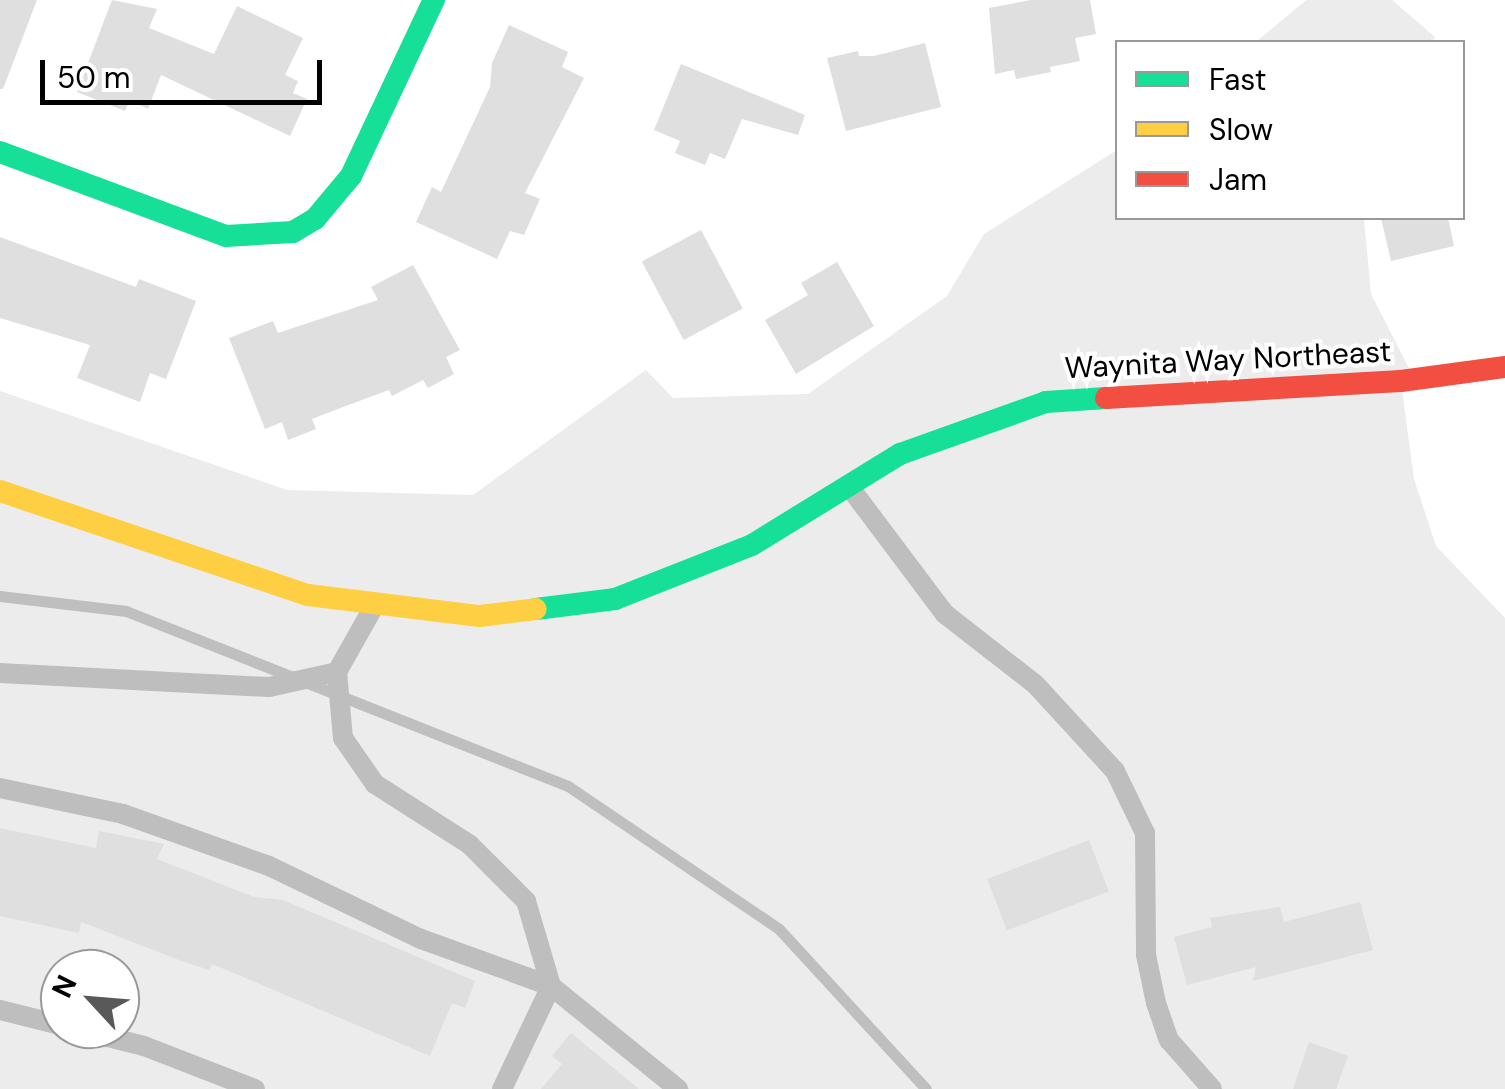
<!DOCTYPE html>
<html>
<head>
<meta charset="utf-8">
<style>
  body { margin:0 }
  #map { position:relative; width:1505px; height:1089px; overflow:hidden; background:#fff; font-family:"DM Sans",sans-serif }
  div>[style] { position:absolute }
  .green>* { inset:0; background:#ececec }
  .stream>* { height:11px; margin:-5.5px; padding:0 5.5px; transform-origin:5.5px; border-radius:5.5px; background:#bfbfbf }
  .building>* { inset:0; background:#dfdfdf; transform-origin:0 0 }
  .lane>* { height:20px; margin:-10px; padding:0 10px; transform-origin:10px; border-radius:10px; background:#bebebe }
  .fast>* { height:22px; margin:-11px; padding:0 11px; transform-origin:11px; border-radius:11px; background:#16e098 }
  .slow>* { height:22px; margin:-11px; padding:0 11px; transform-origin:11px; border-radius:11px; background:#ffcf43 }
  .jam>* { height:22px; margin:-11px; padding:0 11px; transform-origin:11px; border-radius:11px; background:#f24e42 }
  span { translate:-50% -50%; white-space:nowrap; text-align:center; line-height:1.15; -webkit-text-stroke:8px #fff; paint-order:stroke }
  .street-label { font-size:30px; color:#000 }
  .legend { position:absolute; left:1115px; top:40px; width:350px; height:180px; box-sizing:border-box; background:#fff; border:2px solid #999; margin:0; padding:12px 18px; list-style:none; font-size:30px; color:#000 }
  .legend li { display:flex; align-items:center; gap:20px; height:50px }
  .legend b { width:50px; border:2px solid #999 }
  .north { position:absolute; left:40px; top:949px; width:100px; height:100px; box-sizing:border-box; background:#fff; border:2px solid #999; border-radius:50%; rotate:296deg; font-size:28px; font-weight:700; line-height:40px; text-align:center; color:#000 }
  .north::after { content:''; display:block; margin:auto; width:35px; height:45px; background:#595959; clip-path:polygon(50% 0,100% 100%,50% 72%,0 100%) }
  .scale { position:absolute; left:40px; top:60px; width:282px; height:45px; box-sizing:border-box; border:5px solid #000; border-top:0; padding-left:12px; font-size:30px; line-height:35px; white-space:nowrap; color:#000; -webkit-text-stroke:8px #fff; paint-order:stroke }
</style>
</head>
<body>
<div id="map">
  <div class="green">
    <div style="clip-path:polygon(1306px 0,1392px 0,1435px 37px,1432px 42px,1256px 42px)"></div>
    <div style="clip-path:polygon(evenodd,1117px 150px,1118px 218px,1364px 218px,1371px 294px,1414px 378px,1401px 382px,1414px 479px,1436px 546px,1505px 618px,1505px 1089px,0 1089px,0 391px,287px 490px,473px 495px,646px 370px,673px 398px,808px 394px,947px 296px,984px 234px,1117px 150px,60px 969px,120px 969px,120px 1029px,60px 1029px,60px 969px)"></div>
  </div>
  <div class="stream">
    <div style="left:0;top:596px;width:127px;rotate:6.8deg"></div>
    <div style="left:126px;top:611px;width:475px;rotate:21.6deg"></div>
    <div style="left:568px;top:786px;width:255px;rotate:34.1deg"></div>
    <div style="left:779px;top:929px;width:217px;rotate:47.4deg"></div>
  </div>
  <div class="building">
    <div style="clip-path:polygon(0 0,37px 0,3px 89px,0 89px)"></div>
    <div style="clip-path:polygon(112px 0,157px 9px,149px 28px,214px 54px,237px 6px,303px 38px,285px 75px,298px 81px,293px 93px,307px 99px,290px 136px,161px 75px,148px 109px,130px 100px,125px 111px,77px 92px)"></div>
    <div style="clip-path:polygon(1031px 0,1090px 0,1096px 34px,1075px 38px,1080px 61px,1050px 67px,1051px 72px,1016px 79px,1014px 70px,995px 74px,989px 8px)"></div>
    <div style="clip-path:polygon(509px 25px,568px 52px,562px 67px,584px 78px,525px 193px,540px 199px,524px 235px,510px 231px,497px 259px,416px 222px,432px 187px,441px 192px,490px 87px,492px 63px)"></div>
    <div style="clip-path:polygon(925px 43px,941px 107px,846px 131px,827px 58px,858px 51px,859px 56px,874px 56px)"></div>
    <div style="clip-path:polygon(681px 64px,805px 115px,798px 135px,742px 119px,725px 159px,710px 153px,705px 165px,675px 153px,680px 141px,654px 130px)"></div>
    <div style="clip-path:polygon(1381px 218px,1448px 218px,1454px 246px,1391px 261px)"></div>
    <div style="left:701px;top:230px;width:89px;height:67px;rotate:62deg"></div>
    <div style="clip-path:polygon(0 237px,136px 287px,139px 279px,196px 301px,166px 379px,150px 373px,140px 402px,77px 378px,90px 345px,0 318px)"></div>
    <div style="clip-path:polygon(837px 262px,874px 326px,796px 374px,765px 320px,808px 295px,801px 283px)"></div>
    <div style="clip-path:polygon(413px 265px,460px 350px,446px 357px,454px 374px,428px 388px,423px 380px,392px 396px,389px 390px,343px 407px,312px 419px,316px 429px,288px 440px,282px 422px,265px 429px,229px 338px,273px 321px,278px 333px,378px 300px,371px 287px)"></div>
    <div style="clip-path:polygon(0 828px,96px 848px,99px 831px,164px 844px,157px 859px,254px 897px,283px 900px,475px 981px,465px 1008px,452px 1003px,430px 1056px,212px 964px,209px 970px,179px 960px,81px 922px,79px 933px,0 916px)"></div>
    <div style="left:1089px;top:840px;width:55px;height:109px;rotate:69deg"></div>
    <div style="clip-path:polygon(1360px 902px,1373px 950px,1253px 981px,1256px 967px,1187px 985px,1174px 937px,1212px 927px,1210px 918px,1280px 907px,1284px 922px)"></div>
    <div style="clip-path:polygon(571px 1033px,639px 1089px,541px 1089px,562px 1064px,552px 1056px)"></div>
    <div style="clip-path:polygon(1309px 1042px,1348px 1056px,1336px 1089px,1293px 1089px)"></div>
  </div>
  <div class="lane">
    <div style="left:851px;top:489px;width:156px;rotate:53.1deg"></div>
    <div style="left:945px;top:614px;width:114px;rotate:37.9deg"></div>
    <div style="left:1035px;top:684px;width:118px;rotate:47.4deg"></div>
    <div style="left:1115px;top:771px;width:69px;rotate:64.2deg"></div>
    <div style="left:1145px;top:833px;width:122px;rotate:89.5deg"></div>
    <div style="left:1146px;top:955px;width:49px;rotate:78.2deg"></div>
    <div style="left:1156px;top:1003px;width:39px;rotate:71deg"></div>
    <div style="left:1169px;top:1040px;width:65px;rotate:48.7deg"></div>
    <div style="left:373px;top:608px;width:73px;rotate:119.4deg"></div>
    <div style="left:337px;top:672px;width:66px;rotate:84.8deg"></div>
    <div style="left:343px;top:738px;width:56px;rotate:55.2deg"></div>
    <div style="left:375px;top:784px;width:112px;rotate:32.6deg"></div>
    <div style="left:469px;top:844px;width:81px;rotate:45deg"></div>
    <div style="left:526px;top:901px;width:89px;rotate:73.6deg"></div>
    <div style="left:551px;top:986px;width:114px;rotate:115.4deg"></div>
    <div style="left:0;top:673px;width:269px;rotate:3deg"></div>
    <div style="left:269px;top:687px;width:70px;rotate:-12.4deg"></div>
    <div style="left:0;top:788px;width:126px;rotate:11.9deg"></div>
    <div style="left:123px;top:814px;width:155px;rotate:19.6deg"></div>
    <div style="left:269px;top:866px;width:169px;rotate:25.7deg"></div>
    <div style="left:421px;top:939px;width:138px;rotate:19.9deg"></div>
    <div style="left:551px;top:986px;width:164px;rotate:39deg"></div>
    <div style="left:0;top:1010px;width:62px;rotate:14deg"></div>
    <div style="left:76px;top:1029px;width:70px;rotate:14deg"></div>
    <div style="left:144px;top:1046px;width:119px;rotate:21.2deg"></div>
  </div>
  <div class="fast">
    <div style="left:0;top:152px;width:241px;rotate:20.4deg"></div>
    <div style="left:226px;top:236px;width:67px;rotate:-3.4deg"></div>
    <div style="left:293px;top:232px;width:26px;rotate:-31deg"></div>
    <div style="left:315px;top:219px;width:56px;rotate:-50.1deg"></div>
    <div style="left:351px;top:176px;width:195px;rotate:-64.8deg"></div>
    <div style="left:536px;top:609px;width:80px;rotate:-7.2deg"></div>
    <div style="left:615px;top:599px;width:147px;rotate:-21.5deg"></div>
    <div style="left:752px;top:545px;width:174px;rotate:-31.6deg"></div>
    <div style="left:900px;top:454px;width:155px;rotate:-19.6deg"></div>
    <div style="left:1046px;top:402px;width:60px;rotate:-3.8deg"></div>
  </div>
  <div class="slow">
    <div style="left:0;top:491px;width:325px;rotate:18.7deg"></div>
    <div style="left:308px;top:595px;width:173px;rotate:7deg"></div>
    <div style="left:480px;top:616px;width:56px;rotate:-7.1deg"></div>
  </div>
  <div class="jam">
    <div style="left:1106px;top:398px;width:295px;rotate:-3.3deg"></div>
    <div style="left:1401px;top:381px;width:105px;rotate:-7.7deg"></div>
  </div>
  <div class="street-label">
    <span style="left:1228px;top:360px;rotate:-3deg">Waynita Way Northeast</span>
  </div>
  <ul class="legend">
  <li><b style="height:12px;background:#16e098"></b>Fast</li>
  <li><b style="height:12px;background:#ffcf43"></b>Slow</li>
  <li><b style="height:12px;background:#f24e42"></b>Jam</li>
  </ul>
  <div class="north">N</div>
  <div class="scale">50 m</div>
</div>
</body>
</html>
